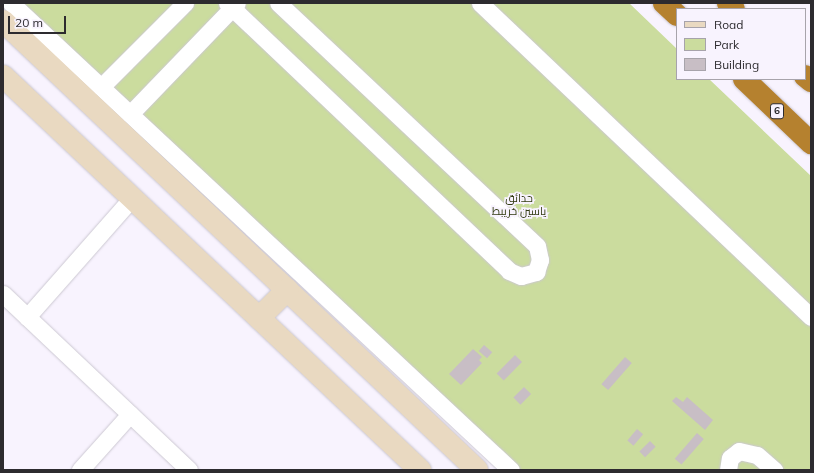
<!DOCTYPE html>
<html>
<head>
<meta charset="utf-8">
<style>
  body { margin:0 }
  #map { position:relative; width:814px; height:473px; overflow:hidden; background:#f8f3fe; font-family:Mulish,Cairo,sans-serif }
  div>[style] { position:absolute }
  .green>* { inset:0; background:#cbdc9e }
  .building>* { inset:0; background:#c8bec5; transform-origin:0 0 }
  .roads { filter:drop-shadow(0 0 1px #ccc8d2) drop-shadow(0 0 1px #ccc8d2) }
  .street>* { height:17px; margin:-8.5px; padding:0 8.5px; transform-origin:8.5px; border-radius:8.5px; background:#fff }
  .secondary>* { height:22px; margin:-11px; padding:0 11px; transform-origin:11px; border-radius:11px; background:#e9d9c1 }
  .highway>* { height:22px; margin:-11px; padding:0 11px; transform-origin:11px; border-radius:11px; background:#b5812f }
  span { translate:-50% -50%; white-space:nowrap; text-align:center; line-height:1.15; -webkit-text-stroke:3.5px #f8f3fe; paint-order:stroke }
  .shield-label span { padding:1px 3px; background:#f8f3fe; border:1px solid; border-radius:3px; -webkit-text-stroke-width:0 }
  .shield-label { font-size:10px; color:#2d2b2f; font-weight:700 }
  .park-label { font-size:11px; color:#323b11 }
  .frame { position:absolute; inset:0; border:4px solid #2d2b2f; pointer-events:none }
  .legend { position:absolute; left:676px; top:8px; width:130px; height:72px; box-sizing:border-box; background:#f8f3fe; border:1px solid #a7a3ab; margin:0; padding:5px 7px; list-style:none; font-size:12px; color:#2d2b2f }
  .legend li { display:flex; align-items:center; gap:8px; height:20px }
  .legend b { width:20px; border:1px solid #a7a3ab }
  .scale { position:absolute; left:8px; top:16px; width:58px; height:18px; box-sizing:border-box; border:2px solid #2d2b2f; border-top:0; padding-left:5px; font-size:12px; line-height:14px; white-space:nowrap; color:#2d2b2f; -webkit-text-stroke:3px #f8f3fe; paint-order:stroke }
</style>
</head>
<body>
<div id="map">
  <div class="green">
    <div style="clip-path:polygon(9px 3px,629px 3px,677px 49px,677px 79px,709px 79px,811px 176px,811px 470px,504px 470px)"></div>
  </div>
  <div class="building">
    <div style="left:484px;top:345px;width:11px;height:8px;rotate:41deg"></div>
    <div style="clip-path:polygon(473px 349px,482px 357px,479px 360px,482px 363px,461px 385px,449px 374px)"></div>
    <div style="left:515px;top:355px;width:10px;height:26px;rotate:45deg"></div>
    <div style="left:625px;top:357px;width:9px;height:36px;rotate:41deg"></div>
    <div style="left:524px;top:387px;width:10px;height:15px;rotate:45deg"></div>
    <div style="clip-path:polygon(676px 397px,683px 402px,687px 397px,713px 420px,705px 430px,672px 401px)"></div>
    <div style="left:637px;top:429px;width:8px;height:15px;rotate:40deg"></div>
    <div style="left:697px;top:433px;width:9px;height:34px;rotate:41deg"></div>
    <div style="left:650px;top:441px;width:8px;height:15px;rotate:45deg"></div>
  </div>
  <div class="roads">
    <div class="street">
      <div style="left:11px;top:3px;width:684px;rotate:43.05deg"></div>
      <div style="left:227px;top:3px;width:389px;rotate:43.5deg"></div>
      <div style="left:509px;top:271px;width:13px;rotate:23deg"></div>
      <div style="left:521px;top:276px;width:16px;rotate:-15deg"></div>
      <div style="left:536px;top:272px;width:13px;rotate:-72deg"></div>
      <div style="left:540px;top:260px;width:14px;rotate:-102deg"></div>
      <div style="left:537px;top:246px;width:355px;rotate:-136.8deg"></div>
      <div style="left:480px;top:3px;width:456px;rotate:43.5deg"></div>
      <div style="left:101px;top:87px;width:119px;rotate:-45deg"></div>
      <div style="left:130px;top:114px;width:154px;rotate:-46.1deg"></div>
      <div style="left:3px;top:294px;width:256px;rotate:43.4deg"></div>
      <div style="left:27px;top:317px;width:159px;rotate:-48.6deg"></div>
      <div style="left:80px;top:470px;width:75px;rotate:-48.2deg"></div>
      <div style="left:728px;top:470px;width:12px;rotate:-81deg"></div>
      <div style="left:730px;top:458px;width:11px;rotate:-38deg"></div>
      <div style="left:739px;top:451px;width:18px;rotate:13deg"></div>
      <div style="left:757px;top:455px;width:23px;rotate:41deg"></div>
    </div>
    <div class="secondary">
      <div style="left:3px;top:21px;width:653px;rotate:43.45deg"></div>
      <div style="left:3px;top:76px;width:574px;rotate:43.38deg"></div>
      <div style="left:259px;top:318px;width:40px;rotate:-45deg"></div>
    </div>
    <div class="highway">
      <div style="left:664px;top:3px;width:18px;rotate:43deg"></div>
      <div style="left:728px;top:3px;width:8px;rotate:45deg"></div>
      <div style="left:805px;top:76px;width:8px;rotate:40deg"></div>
      <div style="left:744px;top:79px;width:93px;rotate:43.7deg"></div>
    </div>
  </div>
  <div class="shield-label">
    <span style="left:777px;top:111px">6</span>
  </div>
  <div class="park-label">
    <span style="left:519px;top:205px">حدائق<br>ياسين خريبط</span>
  </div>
  <div class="frame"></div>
  <ul class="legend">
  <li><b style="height:5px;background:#e9d9c1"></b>Road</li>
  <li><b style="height:11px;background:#cbdc9e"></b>Park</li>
  <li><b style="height:11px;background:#c8bec5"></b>Building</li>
  </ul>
  <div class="scale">20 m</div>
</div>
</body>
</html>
